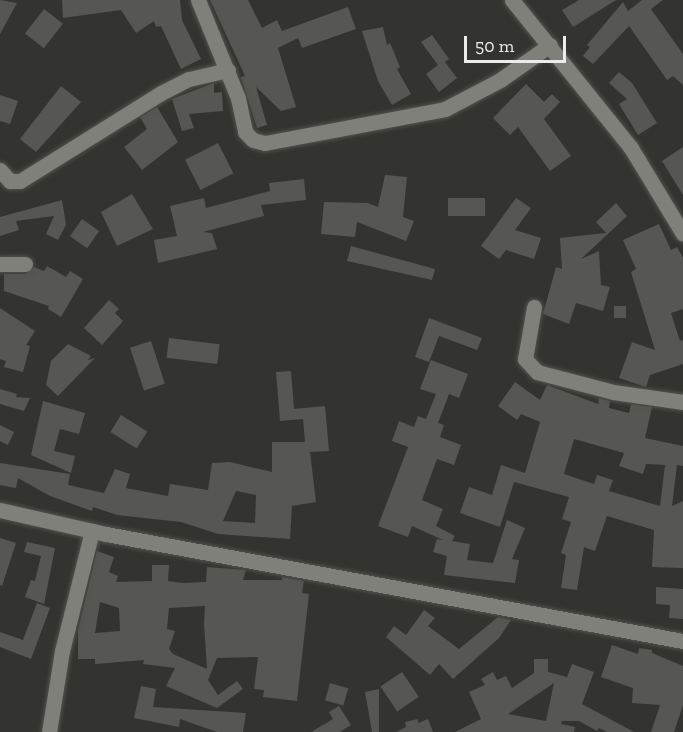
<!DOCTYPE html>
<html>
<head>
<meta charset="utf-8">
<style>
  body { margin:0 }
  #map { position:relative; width:683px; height:732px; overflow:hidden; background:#33332f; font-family:"Zilla Slab",serif }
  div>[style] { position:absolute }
  .building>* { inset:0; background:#565752; transform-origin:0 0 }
  .roads { filter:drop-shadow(0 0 2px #51524e) drop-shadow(0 0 2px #51524e) }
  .minor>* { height:15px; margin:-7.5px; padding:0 7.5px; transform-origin:7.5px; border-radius:7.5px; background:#80807b }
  span { translate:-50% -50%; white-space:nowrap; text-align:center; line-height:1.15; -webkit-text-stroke:4.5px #33332f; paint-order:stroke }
  .scale { position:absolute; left:464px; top:36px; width:102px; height:27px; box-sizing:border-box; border:3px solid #ecedea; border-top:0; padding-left:8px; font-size:18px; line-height:21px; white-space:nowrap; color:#ecedea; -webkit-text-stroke:4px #33332f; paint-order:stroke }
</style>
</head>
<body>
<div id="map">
  <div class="building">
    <div style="clip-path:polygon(0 0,17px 3px,0 34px)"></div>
    <div style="clip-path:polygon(62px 0,180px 0,182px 20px,201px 59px,181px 69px,161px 26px,156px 27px,154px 21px,136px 33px,121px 10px,63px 18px)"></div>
    <div style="clip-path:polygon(210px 0,248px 0,262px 28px,277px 20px,282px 31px,348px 7px,356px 29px,302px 48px,298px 38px,278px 48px,296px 107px,281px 111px,256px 87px,267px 125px,257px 128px,241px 77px,245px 76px)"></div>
    <div style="clip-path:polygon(579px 0,616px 0,573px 27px,562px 10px)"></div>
    <div style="clip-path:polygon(642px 0,663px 0,651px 9px,683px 54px,683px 85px,673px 76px,667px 80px,629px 26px,593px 64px,583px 56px,590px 47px,587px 45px,623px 2px,628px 11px)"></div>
    <div style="left:44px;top:9px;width:24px;height:31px;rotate:38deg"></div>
    <div style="clip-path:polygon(383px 27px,387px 45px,390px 43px,400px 67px,397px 69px,411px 94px,392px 105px,378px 81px,362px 31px)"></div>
    <div style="clip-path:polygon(432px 35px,449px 59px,445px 62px,457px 78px,439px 92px,426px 74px,438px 65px,421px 42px)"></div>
    <div style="clip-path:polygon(619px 72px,632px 83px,657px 123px,638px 135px,619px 104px,627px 99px,609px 83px)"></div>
    <div style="clip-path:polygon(214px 83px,214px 93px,222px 92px,223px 111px,189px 114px,194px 128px,182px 131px,172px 99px)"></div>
    <div style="clip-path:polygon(526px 84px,544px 102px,552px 94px,560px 102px,544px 119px,571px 156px,550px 171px,518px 127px,510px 135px,493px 118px)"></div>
    <div style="clip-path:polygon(61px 86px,81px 102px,36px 152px,20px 139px)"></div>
    <div style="clip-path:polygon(0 95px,18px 101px,10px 124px,0 121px)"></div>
    <div style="clip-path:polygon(157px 107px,178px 142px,142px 170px,124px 147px,147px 129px,140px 117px)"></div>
    <div style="left:218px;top:143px;width:34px;height:37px;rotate:63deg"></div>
    <div style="clip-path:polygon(683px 147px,683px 195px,662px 161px)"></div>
    <div style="clip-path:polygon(385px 175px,407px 177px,403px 217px,414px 221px,406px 241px,357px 222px,355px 237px,321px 234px,324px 202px,368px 203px,378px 207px)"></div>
    <div style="clip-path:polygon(304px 179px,306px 200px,261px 205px,264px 216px,203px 232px,212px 233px,217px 249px,158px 263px,154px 240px,177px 236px,170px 206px,204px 198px,206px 208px,270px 191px,269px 183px)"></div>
    <div style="clip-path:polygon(132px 194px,153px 229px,117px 246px,101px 212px)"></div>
    <div style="left:448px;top:198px;width:37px;height:18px"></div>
    <div style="clip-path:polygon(516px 198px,531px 208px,515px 230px,541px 238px,534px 259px,506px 250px,499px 259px,481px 246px)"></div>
    <div style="clip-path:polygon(62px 200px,66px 225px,58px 240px,46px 234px,54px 216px,16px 221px,19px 230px,0 236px,0 217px)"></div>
    <div style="clip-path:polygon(616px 203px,627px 216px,581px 259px,599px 251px,601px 285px,610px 287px,603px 311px,576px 303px,569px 324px,543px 314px,556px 267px,562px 269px,560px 238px,606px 233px,596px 222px)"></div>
    <div style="left:82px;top:219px;width:21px;height:21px;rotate:35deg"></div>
    <div style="clip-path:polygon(659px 224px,671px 250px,677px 247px,683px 258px,683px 309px,671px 313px,680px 341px,683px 340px,683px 364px,650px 375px,646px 387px,619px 378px,632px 342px,655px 350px,631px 272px,636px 269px,623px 240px)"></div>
    <div style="clip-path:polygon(351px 246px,435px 269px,432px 280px,347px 261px)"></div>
    <div style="clip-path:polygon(47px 266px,66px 277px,70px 271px,83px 279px,61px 317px,48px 309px,49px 306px,4px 291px,4px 274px,26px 274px,34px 267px,44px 271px)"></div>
    <div style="clip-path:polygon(109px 300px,119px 309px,115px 313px,123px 321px,102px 345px,84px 328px)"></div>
    <div style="left:614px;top:306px;width:12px;height:12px"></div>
    <div style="clip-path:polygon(0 308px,35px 331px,26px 345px,30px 346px,23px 372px,4px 367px,6px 361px,0 359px)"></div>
    <div style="clip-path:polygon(429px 318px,482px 338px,477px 350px,439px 336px,429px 362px,415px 357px)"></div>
    <div style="left:169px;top:338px;width:51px;height:20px;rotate:7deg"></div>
    <div style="left:151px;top:341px;width:45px;height:22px;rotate:72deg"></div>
    <div style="clip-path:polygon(68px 344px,91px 356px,88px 360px,95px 358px,58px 396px,46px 385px,51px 361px)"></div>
    <div style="clip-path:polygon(431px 360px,468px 374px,459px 398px,449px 394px,438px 423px,444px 425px,440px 437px,461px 445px,454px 465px,437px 459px,422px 500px,443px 509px,436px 526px,455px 536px,452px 541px,470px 544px,467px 560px,493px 563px,507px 520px,525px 528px,512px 559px,519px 560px,515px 583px,444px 575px,447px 556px,433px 552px,437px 539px,443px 540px,412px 526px,408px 537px,378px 526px,408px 447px,392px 441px,399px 421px,414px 427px,418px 416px,426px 419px,436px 394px,420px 389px)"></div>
    <div style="clip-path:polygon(evenodd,291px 371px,294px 409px,325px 406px,329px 451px,310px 452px,316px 502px,292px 506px,290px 539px,218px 534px,181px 522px,117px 515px,93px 507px,92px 511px,50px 496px,18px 478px,16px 488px,0 485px,0 463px,70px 474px,68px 485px,104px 493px,115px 469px,130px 474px,126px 488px,168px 496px,170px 484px,208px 490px,212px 463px,230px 462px,272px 472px,272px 442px,305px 442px,303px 419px,280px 421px,276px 372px,291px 371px,236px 491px,256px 495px,255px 523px,223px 521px,236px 491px)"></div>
    <div style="clip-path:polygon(evenodd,515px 382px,540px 400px,547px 385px,598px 404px,599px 398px,610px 401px,609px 408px,629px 413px,631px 404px,652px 407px,645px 438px,683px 446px,683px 466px,677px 465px,672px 506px,683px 501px,683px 568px,652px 567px,654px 530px,607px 516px,595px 551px,584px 547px,577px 590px,561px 588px,566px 555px,561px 553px,571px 522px,562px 519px,569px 497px,514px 482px,500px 527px,460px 513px,469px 487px,492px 495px,501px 465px,525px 473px,540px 422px,521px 414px,517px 420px,498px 406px,515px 382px,574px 439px,624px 453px,619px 466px,643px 474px,646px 464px,665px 465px,660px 506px,609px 491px,613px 480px,597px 475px,594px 484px,564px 474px,574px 439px)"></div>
    <div style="clip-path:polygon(0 389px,17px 394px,16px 397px,30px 398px,24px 411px,0 404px)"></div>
    <div style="clip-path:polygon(43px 401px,85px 413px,79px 434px,60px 429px,54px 451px,75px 456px,71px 473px,31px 455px)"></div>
    <div style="left:121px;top:415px;width:31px;height:20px;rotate:32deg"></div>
    <div style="clip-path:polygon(0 425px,14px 432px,8px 445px,0 441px)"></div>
    <div style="clip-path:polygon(0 538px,16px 543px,2px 586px,0 585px)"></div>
    <div style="clip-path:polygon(27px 542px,55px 548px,44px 604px,25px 597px,31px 580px,35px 581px,41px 556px,24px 552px)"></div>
    <div style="clip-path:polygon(evenodd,97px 551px,114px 557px,109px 572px,118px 576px,116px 582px,152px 581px,152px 565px,169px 565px,168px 581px,183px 583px,206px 582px,207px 567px,246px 570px,243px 580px,282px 580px,282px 577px,304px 581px,302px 593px,309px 594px,297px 701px,263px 697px,264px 690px,254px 689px,258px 657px,217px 658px,208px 680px,218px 695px,237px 681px,243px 689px,217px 708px,166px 686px,175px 668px,143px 664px,144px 660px,95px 664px,95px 659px,78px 659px,78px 630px,97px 551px,100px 602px,119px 608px,120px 631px,95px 633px,100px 602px,97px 551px,205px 606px,204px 624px,207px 669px,173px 654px,169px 649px,175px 631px,167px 629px,169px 608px,205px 606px)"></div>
    <div style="clip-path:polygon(656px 587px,683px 589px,683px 619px,669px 618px,670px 605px,656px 604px)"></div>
    <div style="clip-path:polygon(37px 603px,50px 608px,31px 659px,0 647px,0 632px,23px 640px)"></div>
    <div style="clip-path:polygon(424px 610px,435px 618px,428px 626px,459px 649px,498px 617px,511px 620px,499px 638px,453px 679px,439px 664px,430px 675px,386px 637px,394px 626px,406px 635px)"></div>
    <div style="clip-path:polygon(612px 645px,638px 654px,639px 648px,652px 650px,652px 653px,683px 666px,683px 705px,674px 732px,651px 732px,660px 705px,632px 703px,633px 688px,601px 677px)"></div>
    <div style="clip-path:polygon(evenodd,534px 659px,548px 659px,548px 672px,567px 677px,572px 664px,594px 672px,582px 704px,634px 732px,607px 732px,599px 728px,597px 731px,579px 721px,562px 721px,561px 724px,575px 727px,574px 732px,455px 732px,481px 719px,469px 692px,485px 685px,481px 679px,493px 672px,497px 680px,506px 676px,512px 688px,534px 673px,534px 659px,554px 683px,546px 721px,508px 714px,554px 683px)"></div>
    <div style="left:402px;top:672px;width:30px;height:26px;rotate:56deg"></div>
    <div style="left:330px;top:683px;width:19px;height:18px;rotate:16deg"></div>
    <div style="clip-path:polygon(141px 686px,156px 689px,153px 707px,246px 713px,243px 732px,217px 732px,180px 719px,179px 727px,134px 718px)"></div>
    <div style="clip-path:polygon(379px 689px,379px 732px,372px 732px,365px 692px)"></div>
    <div style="clip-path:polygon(339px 706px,351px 725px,340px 732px,311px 732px,333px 719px,329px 712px)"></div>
    <div style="clip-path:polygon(418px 719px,418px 723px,428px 719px,433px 732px,396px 732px,406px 727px,405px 722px)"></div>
  </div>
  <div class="roads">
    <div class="minor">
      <div style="left:198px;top:0;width:106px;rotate:67.8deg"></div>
      <div style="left:238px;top:98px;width:35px;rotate:78deg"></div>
      <div style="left:245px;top:132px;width:11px;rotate:45deg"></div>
      <div style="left:253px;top:140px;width:12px;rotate:14deg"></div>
      <div style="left:265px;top:143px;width:183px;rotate:-10.7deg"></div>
      <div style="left:445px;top:109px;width:62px;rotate:-27.8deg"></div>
      <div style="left:500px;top:80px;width:61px;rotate:-35deg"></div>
      <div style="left:512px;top:0;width:190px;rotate:51.2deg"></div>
      <div style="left:631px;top:148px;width:100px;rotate:58.8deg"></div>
      <div style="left:0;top:170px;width:15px;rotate:48deg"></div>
      <div style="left:10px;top:181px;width:10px"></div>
      <div style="left:20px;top:181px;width:166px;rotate:-32deg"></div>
      <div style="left:161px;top:93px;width:31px;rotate:-27deg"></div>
      <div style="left:189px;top:79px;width:40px;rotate:-13deg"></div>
      <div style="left:0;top:264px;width:25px"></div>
      <div style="left:534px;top:307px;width:53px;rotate:99.8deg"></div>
      <div style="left:525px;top:359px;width:18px;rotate:47deg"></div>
      <div style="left:537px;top:372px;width:79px;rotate:14.7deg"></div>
      <div style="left:613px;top:392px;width:71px;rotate:8.1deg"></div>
      <div style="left:0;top:510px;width:109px;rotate:12.8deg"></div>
      <div style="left:106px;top:534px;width:587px;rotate:10.51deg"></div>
      <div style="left:49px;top:732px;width:82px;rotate:-80.9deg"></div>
      <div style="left:62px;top:651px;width:124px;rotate:-76deg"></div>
    </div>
  </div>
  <div class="scale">50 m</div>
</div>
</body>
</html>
